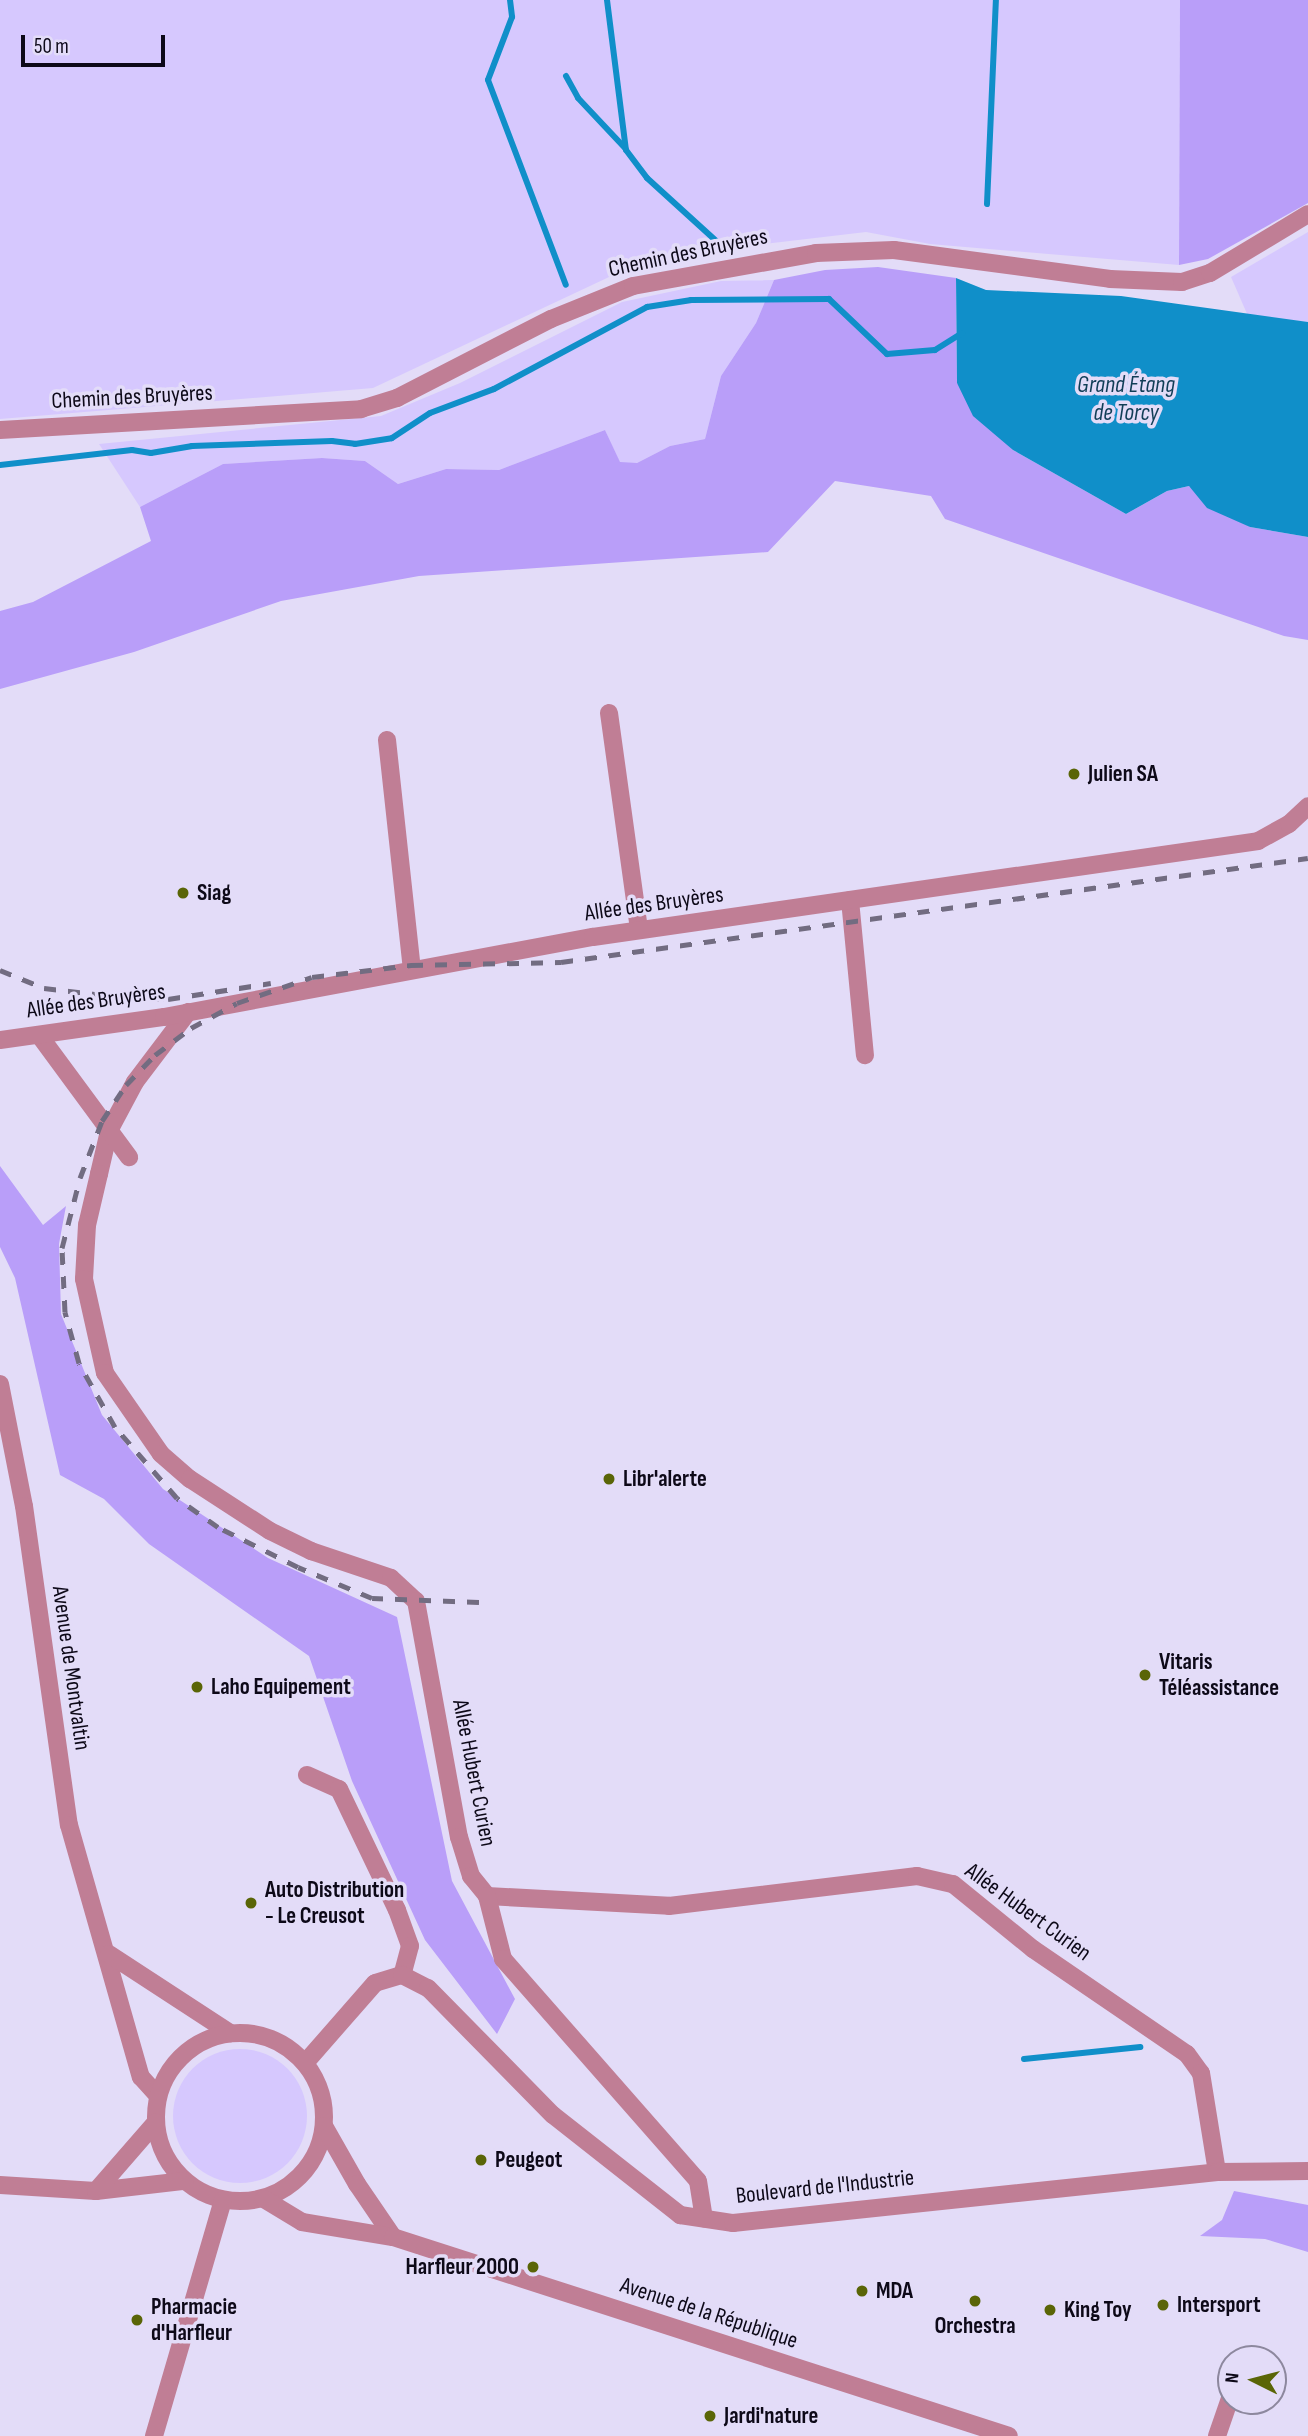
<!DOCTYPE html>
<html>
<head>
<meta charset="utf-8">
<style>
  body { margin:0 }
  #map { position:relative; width:1308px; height:2436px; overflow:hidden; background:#e3dcf8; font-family:"Sofia Sans Condensed",sans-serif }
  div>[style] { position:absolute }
  .green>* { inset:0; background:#d6c8fe }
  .round { border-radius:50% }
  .forest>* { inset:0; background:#b99ef9 }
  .water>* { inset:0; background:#108fc9 }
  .stream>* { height:6px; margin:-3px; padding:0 3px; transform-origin:3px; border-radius:3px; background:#108fc9 }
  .minor>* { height:18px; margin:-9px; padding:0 9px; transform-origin:9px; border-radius:9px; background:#c07e95 }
  .minor>.ring { margin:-9px; padding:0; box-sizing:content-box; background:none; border:18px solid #c07e95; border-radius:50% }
  .rail>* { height:5px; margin-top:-2.5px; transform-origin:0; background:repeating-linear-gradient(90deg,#726c81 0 12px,transparent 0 24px) }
  .dots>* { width:19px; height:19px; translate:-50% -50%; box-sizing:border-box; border:4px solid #e3dcf8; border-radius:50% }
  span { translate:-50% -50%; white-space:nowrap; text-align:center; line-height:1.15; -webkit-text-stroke:7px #e3dcf8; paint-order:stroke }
  .street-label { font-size:23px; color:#0d0918 }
  .poi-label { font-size:23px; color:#0d0918; font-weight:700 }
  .left { translate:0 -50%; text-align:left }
  .right { translate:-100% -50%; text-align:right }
  .water-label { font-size:24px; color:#113e57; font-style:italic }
  .north { position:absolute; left:1217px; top:2345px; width:70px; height:70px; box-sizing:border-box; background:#e3dcf8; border:2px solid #8d889e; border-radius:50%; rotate:276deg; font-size:19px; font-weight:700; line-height:28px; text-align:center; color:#0d0918 }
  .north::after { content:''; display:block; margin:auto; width:24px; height:32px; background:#5a6507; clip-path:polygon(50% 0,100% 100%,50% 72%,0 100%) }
  .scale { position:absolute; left:21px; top:35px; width:144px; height:32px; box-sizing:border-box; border:4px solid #0d0918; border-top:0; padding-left:9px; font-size:21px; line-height:24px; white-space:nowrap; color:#0d0918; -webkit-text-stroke:5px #e3dcf8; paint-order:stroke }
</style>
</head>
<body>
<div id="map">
  <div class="green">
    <div style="clip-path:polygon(0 0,1180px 0,1179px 265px,930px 244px,866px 232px,739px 247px,624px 270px,373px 388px,0 419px)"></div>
    <div style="clip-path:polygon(1308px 232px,1308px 322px,1248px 316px,1231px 277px)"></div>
    <div style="clip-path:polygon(774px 280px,756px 323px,721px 376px,705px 439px,670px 446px,637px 463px,620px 463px,605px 430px,499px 470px,446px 469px,398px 484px,365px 461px,322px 458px,223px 464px,140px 507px,99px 444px,381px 416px,460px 383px,622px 302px,721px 281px)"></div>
    <div class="round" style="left:173px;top:2049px;width:134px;height:134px"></div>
  </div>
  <div class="forest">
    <div style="clip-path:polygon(1180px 0,1308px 0,1308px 203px,1208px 259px,1179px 265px)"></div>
    <div style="clip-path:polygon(878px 267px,956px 278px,957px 383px,1013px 450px,1126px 514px,1167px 491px,1189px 486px,1250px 527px,1308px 537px,1308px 640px,1284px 636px,945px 519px,931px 496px,835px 481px,768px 552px,419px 576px,281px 601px,134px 652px,0 689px,0 611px,33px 602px,151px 541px,140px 507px,223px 464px,322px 458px,365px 461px,398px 484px,446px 469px,499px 470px,605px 430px,620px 462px,637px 463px,670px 446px,705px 439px,721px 376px,756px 323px,774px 280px,825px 270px)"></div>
    <div style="clip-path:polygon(0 1166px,43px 1225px,66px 1206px,59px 1244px,61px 1314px,102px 1415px,163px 1489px,268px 1558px,397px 1617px,452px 1881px,515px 1999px,497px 2034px,425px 1940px,352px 1781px,309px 1656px,149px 1544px,104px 1499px,60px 1475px,15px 1278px,0 1247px)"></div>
    <div style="clip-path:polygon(1234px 2191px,1308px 2205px,1308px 2252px,1265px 2239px,1200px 2236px,1222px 2220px)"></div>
  </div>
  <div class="water">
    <div style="clip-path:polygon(956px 278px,986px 290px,1121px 296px,1308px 322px,1308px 537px,1250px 527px,1207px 508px,1189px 486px,1167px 491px,1126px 514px,1013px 450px,973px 416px,957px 383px)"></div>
  </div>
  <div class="stream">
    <div style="left:510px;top:0;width:17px;rotate:83deg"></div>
    <div style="left:512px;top:17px;width:67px;rotate:110.9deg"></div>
    <div style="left:488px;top:80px;width:219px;rotate:69.2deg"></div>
    <div style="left:607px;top:0;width:151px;rotate:82.8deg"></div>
    <div style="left:626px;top:150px;width:35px;rotate:53deg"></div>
    <div style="left:647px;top:178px;width:107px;rotate:42.3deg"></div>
    <div style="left:566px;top:76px;width:25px;rotate:61deg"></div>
    <div style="left:578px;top:98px;width:69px;rotate:46.8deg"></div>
    <div style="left:987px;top:204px;width:204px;rotate:-87.5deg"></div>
    <div style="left:0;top:465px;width:133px;rotate:-6.5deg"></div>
    <div style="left:132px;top:450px;width:19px;rotate:9deg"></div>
    <div style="left:151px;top:453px;width:42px;rotate:-9.7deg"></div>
    <div style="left:192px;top:446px;width:140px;rotate:-2deg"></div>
    <div style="left:332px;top:441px;width:23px;rotate:7deg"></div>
    <div style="left:355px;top:444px;width:37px;rotate:-9deg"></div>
    <div style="left:392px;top:438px;width:45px;rotate:-33.3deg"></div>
    <div style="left:430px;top:413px;width:68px;rotate:-20.6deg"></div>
    <div style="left:494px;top:389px;width:174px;rotate:-28.2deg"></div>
    <div style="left:647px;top:307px;width:45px;rotate:-9deg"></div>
    <div style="left:691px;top:300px;width:138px;rotate:-0.4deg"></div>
    <div style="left:829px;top:299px;width:80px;rotate:43.5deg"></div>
    <div style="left:887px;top:354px;width:48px;rotate:-4.8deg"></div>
    <div style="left:935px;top:350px;width:32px;rotate:-32deg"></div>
    <div style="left:1024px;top:2059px;width:117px;rotate:-5.9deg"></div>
  </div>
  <div class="minor">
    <div style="left:0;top:430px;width:362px;rotate:-3.3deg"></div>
    <div style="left:361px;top:409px;width:38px;rotate:-17deg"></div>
    <div style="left:397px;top:398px;width:173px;rotate:-27.2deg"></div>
    <div style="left:551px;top:319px;width:88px;rotate:-21.9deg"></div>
    <div style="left:633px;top:286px;width:186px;rotate:-10.2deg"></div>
    <div style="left:816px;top:253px;width:78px;rotate:-2.2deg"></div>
    <div style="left:894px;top:250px;width:218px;rotate:7.6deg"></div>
    <div style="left:1110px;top:279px;width:72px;rotate:2.4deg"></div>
    <div style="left:1182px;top:282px;width:29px;rotate:-18deg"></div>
    <div style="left:1210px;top:273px;width:114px;rotate:-31deg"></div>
    <div style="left:609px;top:713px;width:219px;rotate:82.1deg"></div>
    <div style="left:387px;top:740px;width:231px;rotate:83.8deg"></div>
    <div style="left:850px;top:900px;width:156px;rotate:84.5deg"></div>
    <div style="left:188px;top:1012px;width:88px;rotate:127.1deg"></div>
    <div style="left:135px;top:1082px;width:55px;rotate:118deg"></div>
    <div style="left:109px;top:1131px;width:44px;rotate:103.1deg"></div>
    <div style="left:99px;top:1174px;width:52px;rotate:103.2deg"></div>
    <div style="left:87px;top:1225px;width:54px;rotate:93.2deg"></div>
    <div style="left:84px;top:1279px;width:96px;rotate:77.4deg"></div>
    <div style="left:105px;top:1373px;width:98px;rotate:55.3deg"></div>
    <div style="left:161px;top:1454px;width:38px;rotate:41deg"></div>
    <div style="left:190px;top:1479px;width:95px;rotate:33deg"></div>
    <div style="left:270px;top:1531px;width:46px;rotate:26deg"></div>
    <div style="left:311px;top:1551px;width:84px;rotate:18.6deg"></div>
    <div style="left:391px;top:1578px;width:34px;rotate:43deg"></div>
    <div style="left:416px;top:1601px;width:240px;rotate:79.7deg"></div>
    <div style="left:459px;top:1837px;width:41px;rotate:72.9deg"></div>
    <div style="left:471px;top:1876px;width:26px;rotate:51deg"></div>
    <div style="left:487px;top:1896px;width:182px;rotate:3.1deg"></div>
    <div style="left:669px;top:1906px;width:250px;rotate:-6.9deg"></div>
    <div style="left:917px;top:1876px;width:37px;rotate:13deg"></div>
    <div style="left:953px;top:1884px;width:103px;rotate:39.1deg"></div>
    <div style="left:1033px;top:1949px;width:186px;rotate:34.3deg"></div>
    <div style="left:1187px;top:2054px;width:24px;rotate:54deg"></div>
    <div style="left:1201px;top:2073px;width:100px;rotate:80.8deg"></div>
    <div style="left:39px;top:1035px;width:152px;rotate:53.6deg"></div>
    <div style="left:0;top:1040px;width:166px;rotate:-8deg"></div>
    <div style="left:164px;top:1017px;width:436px;rotate:-10.6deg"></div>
    <div style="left:593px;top:937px;width:672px;rotate:-8.21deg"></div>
    <div style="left:1258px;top:841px;width:35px;rotate:-29deg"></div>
    <div style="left:1289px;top:824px;width:26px;rotate:-43deg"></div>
    <div style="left:0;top:1384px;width:124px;rotate:78.9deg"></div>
    <div style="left:24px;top:1506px;width:322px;rotate:82deg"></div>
    <div style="left:69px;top:1825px;width:262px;rotate:74.1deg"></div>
    <div style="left:141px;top:2077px;width:25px;rotate:48deg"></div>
    <div style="left:307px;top:1775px;width:35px;rotate:24deg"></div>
    <div style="left:339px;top:1789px;width:134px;rotate:64.4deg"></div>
    <div style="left:397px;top:1910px;width:38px;rotate:70deg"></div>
    <div style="left:410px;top:1946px;width:30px;rotate:105deg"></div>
    <div style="left:487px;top:1896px;width:65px;rotate:75.7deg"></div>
    <div style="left:503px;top:1959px;width:295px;rotate:48.7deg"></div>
    <div style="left:698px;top:2181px;width:38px;rotate:81deg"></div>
    <div style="left:109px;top:1954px;width:145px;rotate:33.1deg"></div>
    <div class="ring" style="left:156px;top:2033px;width:150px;height:150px"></div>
    <div style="left:305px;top:2063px;width:106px;rotate:-48.8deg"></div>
    <div style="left:375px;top:1983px;width:28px;rotate:-17deg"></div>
    <div style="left:402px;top:1975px;width:29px;rotate:27deg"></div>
    <div style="left:428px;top:1988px;width:178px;rotate:45.5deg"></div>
    <div style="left:553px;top:2115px;width:162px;rotate:38.2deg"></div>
    <div style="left:680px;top:2215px;width:54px;rotate:8.6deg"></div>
    <div style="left:733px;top:2223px;width:487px;rotate:-6deg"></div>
    <div style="left:1217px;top:2172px;width:91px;rotate:-0.6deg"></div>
    <div style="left:324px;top:2126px;width:67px;rotate:60.4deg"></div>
    <div style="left:357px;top:2184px;width:64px;rotate:55.8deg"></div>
    <div style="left:0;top:2185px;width:96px;rotate:3.6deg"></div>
    <div style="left:96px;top:2191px;width:89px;rotate:-6.5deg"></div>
    <div style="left:96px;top:2191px;width:91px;rotate:-49deg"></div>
    <div style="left:264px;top:2199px;width:44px;rotate:31.2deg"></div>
    <div style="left:302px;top:2222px;width:92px;rotate:9.4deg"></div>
    <div style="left:393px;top:2237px;width:647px;rotate:17.9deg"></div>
    <div style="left:154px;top:2436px;width:246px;rotate:-73.7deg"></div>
    <div style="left:1217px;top:2436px;width:39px;rotate:-71deg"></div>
  </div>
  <div class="rail">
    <div style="left:0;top:970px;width:48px;rotate:22.2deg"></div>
    <div style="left:44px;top:988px;width:85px;rotate:6.8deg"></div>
    <div style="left:128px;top:998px;width:40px;rotate:1.4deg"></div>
    <div style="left:168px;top:999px;width:104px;rotate:-8.8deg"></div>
    <div style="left:479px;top:1602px;width:107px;rotate:-177.9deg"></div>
    <div style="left:372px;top:1598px;width:80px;rotate:-157.3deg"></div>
    <div style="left:298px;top:1567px;width:89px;rotate:-153.4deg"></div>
    <div style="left:218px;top:1527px;width:50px;rotate:-144.7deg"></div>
    <div style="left:177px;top:1498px;width:94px;rotate:-131.1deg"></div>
    <div style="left:115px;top:1427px;width:73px;rotate:-119.4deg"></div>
    <div style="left:79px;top:1363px;width:53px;rotate:-105.4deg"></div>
    <div style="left:65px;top:1312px;width:64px;rotate:-92.7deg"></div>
    <div style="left:62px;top:1248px;width:72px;rotate:-75.6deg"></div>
    <div style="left:80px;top:1178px;width:61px;rotate:-68.9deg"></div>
    <div style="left:102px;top:1121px;width:43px;rotate:-56.3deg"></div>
    <div style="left:126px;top:1085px;width:42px;rotate:-46deg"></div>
    <div style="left:155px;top:1055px;width:45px;rotate:-36.9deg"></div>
    <div style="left:191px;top:1028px;width:52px;rotate:-28.5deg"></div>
    <div style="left:237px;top:1003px;width:79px;rotate:-19.1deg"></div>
    <div style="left:312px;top:977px;width:100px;rotate:-6.9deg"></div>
    <div style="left:411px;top:965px;width:150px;rotate:-1.1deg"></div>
    <div style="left:561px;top:962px;width:754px;rotate:-7.93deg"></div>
  </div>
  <div class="dots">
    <div style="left:1074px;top:774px;background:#5a6507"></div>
    <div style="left:183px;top:893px;background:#5a6507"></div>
    <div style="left:609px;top:1479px;background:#5a6507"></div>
    <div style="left:1145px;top:1675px;background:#5a6507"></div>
    <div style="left:197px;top:1687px;background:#5a6507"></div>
    <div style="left:251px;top:1903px;background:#5a6507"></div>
    <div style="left:481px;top:2160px;background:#5a6507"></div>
    <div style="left:533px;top:2267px;background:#5a6507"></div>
    <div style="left:862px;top:2291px;background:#5a6507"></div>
    <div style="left:975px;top:2301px;background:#5a6507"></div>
    <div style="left:1163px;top:2305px;background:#5a6507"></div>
    <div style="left:1050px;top:2310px;background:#5a6507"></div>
    <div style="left:137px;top:2320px;background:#5a6507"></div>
    <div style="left:710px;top:2416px;background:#5a6507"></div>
  </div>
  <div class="street-label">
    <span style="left:688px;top:253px;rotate:-12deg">Chemin des Bruyères</span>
    <span style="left:132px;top:397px;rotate:-3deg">Chemin des Bruyères</span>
    <span style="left:654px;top:904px;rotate:-8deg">Allée des Bruyères</span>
    <span style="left:96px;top:1001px;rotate:-8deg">Allée des Bruyères</span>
    <span style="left:71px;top:1668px;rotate:82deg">Avenue de Montvaltin</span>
    <span style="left:474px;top:1773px;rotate:79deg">Allée Hubert Curien</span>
    <span style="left:1028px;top:1912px;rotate:36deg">Allée Hubert Curien</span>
    <span style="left:825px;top:2187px;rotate:-6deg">Boulevard de l'Industrie</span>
    <span style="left:709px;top:2313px;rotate:18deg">Avenue de la République</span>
  </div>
  <div class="poi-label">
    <span class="left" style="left:1088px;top:774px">Julien SA</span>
    <span class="left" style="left:197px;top:893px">Siag</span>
    <span class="left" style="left:623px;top:1479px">Libr'alerte</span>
    <span class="left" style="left:1159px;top:1675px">Vitaris<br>Téléassistance</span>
    <span class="left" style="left:211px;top:1687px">Laho Equipement</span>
    <span class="left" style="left:265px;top:1903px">Auto Distribution<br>- Le Creusot</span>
    <span class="left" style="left:495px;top:2160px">Peugeot</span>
    <span class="right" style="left:519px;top:2267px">Harfleur 2000</span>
    <span class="left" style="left:876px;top:2291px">MDA</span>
    <span class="left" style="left:1177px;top:2305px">Intersport</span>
    <span class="left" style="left:151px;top:2320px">Pharmacie<br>d'Harfleur</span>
    <span class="left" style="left:1064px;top:2310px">King Toy</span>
    <span style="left:975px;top:2326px">Orchestra</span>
    <span class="left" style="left:724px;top:2416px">Jardi'nature</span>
  </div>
  <div class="water-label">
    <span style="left:1126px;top:399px">Grand Étang<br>de Torcy</span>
  </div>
  <div class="north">N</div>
  <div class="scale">50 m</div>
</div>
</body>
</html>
